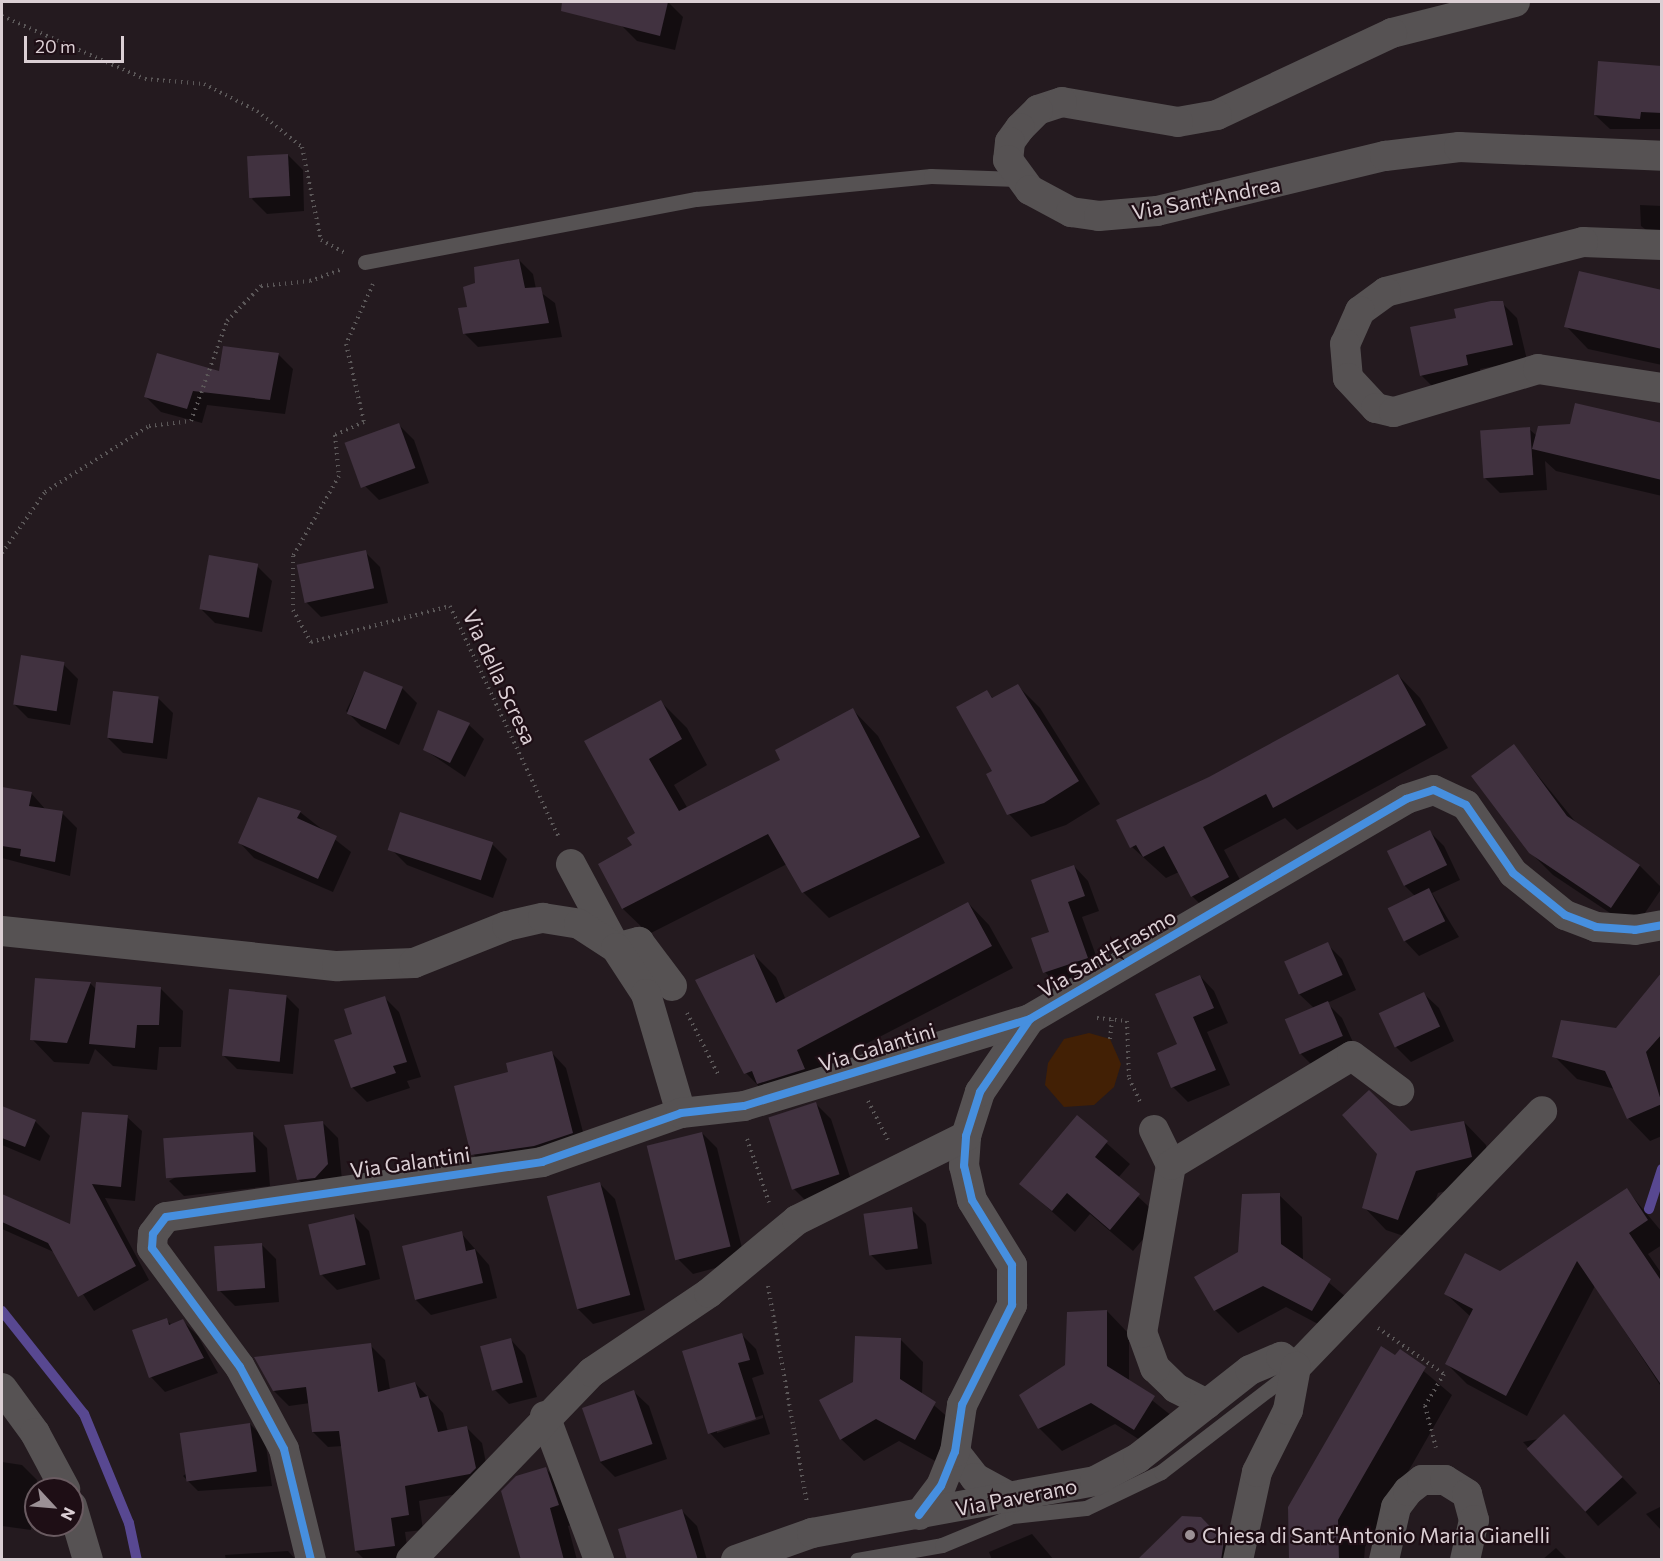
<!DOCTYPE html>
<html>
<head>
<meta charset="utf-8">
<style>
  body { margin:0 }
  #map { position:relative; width:1663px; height:1561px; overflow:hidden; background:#241a1f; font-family:Commissioner,sans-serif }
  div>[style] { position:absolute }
  .green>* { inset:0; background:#422005 }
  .shadow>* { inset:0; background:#0007 }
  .stream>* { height:10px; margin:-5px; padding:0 5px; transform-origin:5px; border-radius:5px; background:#584891 }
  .building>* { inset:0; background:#413240; transform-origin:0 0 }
  .path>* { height:4px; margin-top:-2px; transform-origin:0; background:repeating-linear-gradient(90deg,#5b5758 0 1.5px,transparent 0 6px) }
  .service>* { height:15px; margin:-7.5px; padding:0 7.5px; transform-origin:7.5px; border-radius:7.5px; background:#565253 }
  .minor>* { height:30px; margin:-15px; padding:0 15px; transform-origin:15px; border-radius:15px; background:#565253 }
  .cycleway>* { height:8px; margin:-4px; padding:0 4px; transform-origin:4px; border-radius:4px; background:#468fdf }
  .dots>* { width:16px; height:16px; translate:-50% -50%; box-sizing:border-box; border:3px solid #1e0e15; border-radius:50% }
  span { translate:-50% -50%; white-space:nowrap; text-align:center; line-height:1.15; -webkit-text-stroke:4.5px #1e0e15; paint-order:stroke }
  .street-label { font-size:21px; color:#dbcfd4 }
  .poi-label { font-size:21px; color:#dbcfd4 }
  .left { translate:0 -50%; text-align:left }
  .frame { position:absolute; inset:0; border:3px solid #dbcfd4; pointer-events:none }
  .north { position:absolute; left:24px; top:1477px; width:60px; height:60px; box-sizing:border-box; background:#1e0e15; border:2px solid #6a5b61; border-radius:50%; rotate:116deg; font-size:16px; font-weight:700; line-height:24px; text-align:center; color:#dbcfd4 }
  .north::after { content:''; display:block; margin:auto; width:21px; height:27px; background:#9b9095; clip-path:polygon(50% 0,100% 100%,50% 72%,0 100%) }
  .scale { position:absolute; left:24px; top:36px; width:100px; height:27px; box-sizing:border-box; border:3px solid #dbcfd4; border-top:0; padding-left:8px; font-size:18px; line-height:21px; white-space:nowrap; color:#dbcfd4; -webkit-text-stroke:4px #1e0e15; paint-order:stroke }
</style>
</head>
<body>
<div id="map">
  <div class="green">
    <div style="clip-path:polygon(1089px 1033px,1110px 1039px,1121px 1064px,1114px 1087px,1094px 1105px,1064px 1107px,1045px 1085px,1048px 1063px,1064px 1039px)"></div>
  </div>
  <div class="shadow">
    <div style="clip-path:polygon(628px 2px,668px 2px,683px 17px,675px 50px,637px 41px,622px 26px)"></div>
    <div style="clip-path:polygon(1662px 68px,1662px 129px,1610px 129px,1595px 115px)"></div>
    <div style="clip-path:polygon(288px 155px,303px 170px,304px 211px,267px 214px,252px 199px)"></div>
    <div style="clip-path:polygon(1640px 205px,1662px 206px,1662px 242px,1641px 226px)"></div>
    <div style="clip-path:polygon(519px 260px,533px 274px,536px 289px,555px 303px,562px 337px,478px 347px,464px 333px,477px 285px)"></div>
    <div style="clip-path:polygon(1662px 292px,1662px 365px,1588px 349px,1566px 326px)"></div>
    <div style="clip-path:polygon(1502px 303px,1517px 318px,1527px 360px,1480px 369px,1482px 380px,1436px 390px,1421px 375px,1458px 319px)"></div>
    <div style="clip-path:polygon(278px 354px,293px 369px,285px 414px,207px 405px,202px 423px,161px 412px,146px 397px)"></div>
    <div style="clip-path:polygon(1662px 424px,1662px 496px,1556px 471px,1545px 461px,1547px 490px,1500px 493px,1485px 478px,1529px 429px,1537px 436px)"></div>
    <div style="clip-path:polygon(399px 425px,414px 440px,429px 483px,379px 500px,364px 485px)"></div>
    <div style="clip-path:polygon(365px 552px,380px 567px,388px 603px,321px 617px,306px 602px)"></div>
    <div style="clip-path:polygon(257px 566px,272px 581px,262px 632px,215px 623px,200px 608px)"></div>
    <div style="clip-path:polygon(63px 664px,78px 679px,70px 725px,28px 718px,13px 703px)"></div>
    <div style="clip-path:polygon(364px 673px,402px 688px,417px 703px,399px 745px,361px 726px,346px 711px)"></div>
    <div style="clip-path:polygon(1398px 675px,1420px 698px,1448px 748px,1297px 830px,1285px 818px,1224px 850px,1251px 900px,1215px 919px,1192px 896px,1179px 872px,1166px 878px,1132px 847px,1210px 778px)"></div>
    <div style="clip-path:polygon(1018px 686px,1040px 708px,1100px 804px,1066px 825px,1031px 837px,1009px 814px,994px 772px,987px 692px,994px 699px)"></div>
    <div style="clip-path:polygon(158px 698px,173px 713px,167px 759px,123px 753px,108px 738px)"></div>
    <div style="clip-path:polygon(661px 702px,687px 728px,707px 765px,674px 785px,688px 809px,782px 760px,853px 710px,878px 736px,945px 863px,829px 918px,803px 892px,787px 864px,649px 934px,623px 909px,637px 833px,586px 742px)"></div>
    <div style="clip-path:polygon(469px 725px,484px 739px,465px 777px,425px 750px)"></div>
    <div style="clip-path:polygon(1514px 746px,1578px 825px,1640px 866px,1662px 888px,1634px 929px,1553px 875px,1530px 852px)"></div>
    <div style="clip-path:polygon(2px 789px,31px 793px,46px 810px,62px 813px,77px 828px,70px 876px,2px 858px)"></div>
    <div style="clip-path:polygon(300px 812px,351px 852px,333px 892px,254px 858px,240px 843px)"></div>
    <div style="clip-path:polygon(401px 814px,492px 844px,507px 859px,493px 898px,407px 865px,392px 850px)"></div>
    <div style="clip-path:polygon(1429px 831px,1444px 846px,1460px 880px,1432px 893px,1459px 937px,1419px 956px,1405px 941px,1416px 897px,1404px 885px)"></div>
    <div style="clip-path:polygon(1074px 866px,1088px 881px,1099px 911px,1082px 917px,1102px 972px,1059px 987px,1045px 972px)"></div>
    <div style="clip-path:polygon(968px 903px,989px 925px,1013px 968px,767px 1095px,746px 1073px,754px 955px,776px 977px,786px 1000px)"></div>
    <div style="clip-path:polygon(1327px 944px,1342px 959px,1356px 990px,1327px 1003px,1342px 1018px,1357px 1051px,1316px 1069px,1301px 1054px,1315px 1009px,1299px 994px)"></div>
    <div style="clip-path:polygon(1200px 976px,1214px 991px,1228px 1023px,1207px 1032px,1230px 1085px,1188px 1102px,1173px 1087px)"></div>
    <div style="clip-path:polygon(90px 983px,96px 989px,161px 989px,183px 1011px,181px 1047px,159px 1047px,157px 1070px,113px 1066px,95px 1049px,89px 1064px,54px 1062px,32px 1039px)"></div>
    <div style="clip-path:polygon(1424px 994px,1439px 1008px,1454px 1041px,1411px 1062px,1396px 1047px)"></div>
    <div style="clip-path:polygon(286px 996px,299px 1009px,293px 1074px,237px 1069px,224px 1056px)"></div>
    <div style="clip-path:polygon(1662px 996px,1662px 1136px,1650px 1141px,1628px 1118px,1615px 1089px,1577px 1079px,1554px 1056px,1616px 1029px)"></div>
    <div style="clip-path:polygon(384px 997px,399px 1012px,421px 1077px,407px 1081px,410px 1088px,367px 1102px,352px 1087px,354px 1035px)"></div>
    <div style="clip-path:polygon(552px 1053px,566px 1068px,587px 1147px,488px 1169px,473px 1154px,510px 1073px)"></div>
    <div style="clip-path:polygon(816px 1104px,831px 1119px,854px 1189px,809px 1204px,794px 1189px)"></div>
    <div style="clip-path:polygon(2px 1107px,35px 1121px,50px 1136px,40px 1161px,2px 1145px)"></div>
    <div style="clip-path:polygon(83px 1114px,127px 1117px,142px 1131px,135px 1201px,105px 1198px,149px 1280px,94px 1311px,56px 1253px,2px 1229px,2px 1195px,71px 1226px)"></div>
    <div style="clip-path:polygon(1077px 1117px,1130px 1164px,1118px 1178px,1161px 1218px,1133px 1251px,1090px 1214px,1075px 1232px,1021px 1184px)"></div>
    <div style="clip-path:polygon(1464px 1122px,1486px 1145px,1493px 1179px,1438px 1193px,1421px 1242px,1386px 1230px,1364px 1207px)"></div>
    <div style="clip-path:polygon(323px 1123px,338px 1138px,342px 1180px,314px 1195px,299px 1180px)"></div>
    <div style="clip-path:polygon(252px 1133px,267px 1148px,270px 1186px,184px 1196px,169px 1181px)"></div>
    <div style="clip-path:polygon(702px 1133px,717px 1148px,745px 1260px,693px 1274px,678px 1259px)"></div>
    <div style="clip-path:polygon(600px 1184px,615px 1199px,645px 1310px,593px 1324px,578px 1309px)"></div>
    <div style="clip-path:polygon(1627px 1190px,1662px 1232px,1662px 1245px,1648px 1254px,1662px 1274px,1662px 1388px,1595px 1286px,1527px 1416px,1467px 1384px,1447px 1364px,1471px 1317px,1446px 1294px,1501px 1273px)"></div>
    <div style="clip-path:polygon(1279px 1195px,1302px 1217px,1303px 1261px,1352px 1302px,1335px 1333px,1286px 1307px,1238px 1333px,1215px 1310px,1196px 1278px,1240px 1252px)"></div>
    <div style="clip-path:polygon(911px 1209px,926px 1224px,932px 1264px,886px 1270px,871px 1255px)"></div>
    <div style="clip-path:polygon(354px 1216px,369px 1231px,380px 1279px,337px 1290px,322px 1275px)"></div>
    <div style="clip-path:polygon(461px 1233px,489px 1265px,497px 1298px,431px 1315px,416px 1300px,403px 1247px)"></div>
    <div style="clip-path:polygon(261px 1244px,276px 1259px,279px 1302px,235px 1306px,220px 1291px)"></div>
    <div style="clip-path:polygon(1107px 1311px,1129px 1334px,1129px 1382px,1177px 1420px,1157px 1451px,1115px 1424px,1062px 1451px,1039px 1428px,1067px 1366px)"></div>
    <div style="clip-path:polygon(166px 1320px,172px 1325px,183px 1321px,198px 1336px,218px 1373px,165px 1392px,151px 1377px)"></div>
    <div style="clip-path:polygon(evenodd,741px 1334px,756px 1349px,764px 1374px,752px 1378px,770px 1434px,724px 1448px,710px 1433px,741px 1334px,763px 1415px,763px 1418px,717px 1433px,717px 1430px,763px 1415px)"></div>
    <div style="clip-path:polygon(900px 1339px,923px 1362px,922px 1395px,957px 1425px,937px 1462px,899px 1441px,864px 1461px,841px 1439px,854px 1382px)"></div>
    <div style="clip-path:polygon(511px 1340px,525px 1355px,537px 1397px,509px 1404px,494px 1389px)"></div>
    <div style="clip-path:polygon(370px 1345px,385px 1360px,390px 1390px,415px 1383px,443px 1413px,448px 1432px,467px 1428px,482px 1443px,490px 1483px,485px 1489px,419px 1501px,423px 1530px,405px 1532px,409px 1560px,365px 1560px,356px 1551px,343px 1446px,328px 1447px,313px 1432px,310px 1403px,289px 1406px,274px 1391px)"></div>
    <div style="clip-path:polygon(1400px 1351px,1452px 1395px,1365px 1547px,1364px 1560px,1290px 1560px)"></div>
    <div style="clip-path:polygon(634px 1392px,649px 1406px,667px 1459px,615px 1477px,600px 1462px)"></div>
    <div style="clip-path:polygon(250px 1424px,265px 1439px,272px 1486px,198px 1491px,183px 1476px)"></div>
    <div style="clip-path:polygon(1579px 1431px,1637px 1493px,1598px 1526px,1523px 1442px)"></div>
    <div style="clip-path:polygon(2px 1462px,22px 1465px,37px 1480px,31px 1530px,2px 1526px)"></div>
    <div style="clip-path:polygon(545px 1468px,564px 1487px,576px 1523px,568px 1526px,577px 1560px,522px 1560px)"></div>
    <div style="clip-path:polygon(1662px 1506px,1662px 1531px,1646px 1514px)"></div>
    <div style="clip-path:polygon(682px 1511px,697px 1526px,707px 1560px,629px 1560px)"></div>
    <div style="clip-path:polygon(1032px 1534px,1054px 1560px,992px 1560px,989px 1552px)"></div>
    <div style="clip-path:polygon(1221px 1540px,1241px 1560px,1139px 1560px)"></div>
    <div style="clip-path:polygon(1556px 1548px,1568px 1560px,1542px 1560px)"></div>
    <div style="clip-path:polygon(288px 1551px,296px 1560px,226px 1560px,225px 1555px)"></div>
  </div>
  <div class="stream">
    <div style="left:1649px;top:1209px;width:42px;rotate:-72deg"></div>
    <div style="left:2px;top:1311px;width:132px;rotate:51.5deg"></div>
    <div style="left:84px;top:1414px;width:118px;rotate:67.6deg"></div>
    <div style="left:129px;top:1523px;width:38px;rotate:78deg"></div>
  </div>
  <div class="building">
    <div style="clip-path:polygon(562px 2px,668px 2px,660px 36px,561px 11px)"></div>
    <div style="clip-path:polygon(1598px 61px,1662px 66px,1662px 113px,1641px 112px,1640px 119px,1594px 115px)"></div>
    <div style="left:288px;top:154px;width:42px;height:41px;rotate:87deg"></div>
    <div style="clip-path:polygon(519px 259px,525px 288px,541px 287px,549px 323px,463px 334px,458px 308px,467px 307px,463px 287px,475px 283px,474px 267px)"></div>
    <div style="clip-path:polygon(1579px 271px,1662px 290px,1662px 349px,1564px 327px)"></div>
    <div style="clip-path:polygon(1491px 301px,1503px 301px,1513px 345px,1466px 355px,1468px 365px,1420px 376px,1410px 327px,1456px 318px,1454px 309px)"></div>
    <div style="clip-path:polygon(223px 346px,279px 353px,270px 400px,193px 391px,187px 409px,144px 397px,157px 353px,219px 371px)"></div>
    <div style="clip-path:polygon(1575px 403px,1662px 423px,1662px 480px,1532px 449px,1538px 426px,1570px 424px)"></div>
    <div style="left:399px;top:423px;width:48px;height:58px;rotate:70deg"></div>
    <div style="left:1530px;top:427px;width:48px;height:50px;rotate:86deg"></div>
    <div style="left:366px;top:550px;width:39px;height:71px;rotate:78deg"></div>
    <div style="left:209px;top:555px;width:50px;height:55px;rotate:10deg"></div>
    <div style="left:21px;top:655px;width:44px;height:50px;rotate:9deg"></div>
    <div style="left:364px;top:671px;width:42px;height:46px;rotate:22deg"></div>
    <div style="clip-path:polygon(1398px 674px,1426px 725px,1273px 808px,1266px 794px,1203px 827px,1229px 877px,1191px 897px,1164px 846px,1143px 857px,1136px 845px,1130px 848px,1116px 820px,1209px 777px)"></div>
    <div style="clip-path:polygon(1018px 684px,1079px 781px,1044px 803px,1007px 815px,986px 774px,992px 771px,956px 707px,987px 690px,992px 698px)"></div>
    <div style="left:113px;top:691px;width:46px;height:47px;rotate:7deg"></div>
    <div style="clip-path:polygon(661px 700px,682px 739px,649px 759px,679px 811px,780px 760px,775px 750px,853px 708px,920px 837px,802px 893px,768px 834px,622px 909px,598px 864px,632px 845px,627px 838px,635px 833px,584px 741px)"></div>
    <div style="clip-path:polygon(438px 710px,470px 723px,450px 763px,423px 750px)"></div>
    <div style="clip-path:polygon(1514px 744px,1567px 816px,1640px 865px,1611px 908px,1529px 853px,1471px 776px)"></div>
    <div style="clip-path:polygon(2px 787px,32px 792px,29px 806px,63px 811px,55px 862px,20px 856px,21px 849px,2px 846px)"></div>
    <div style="clip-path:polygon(258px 797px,301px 811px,297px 818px,337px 836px,318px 879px,238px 843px)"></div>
    <div style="left:400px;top:812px;width:98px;height:40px;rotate:18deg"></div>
    <div style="left:1430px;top:830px;width:39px;height:48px;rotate:64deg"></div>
    <div style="clip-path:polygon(1074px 865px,1085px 896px,1068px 902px,1088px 958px,1043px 973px,1031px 938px,1049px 932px,1031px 880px)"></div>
    <div style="left:1429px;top:888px;width:37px;height:46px;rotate:64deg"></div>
    <div style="clip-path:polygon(968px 902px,992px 946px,797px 1050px,805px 1069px,757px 1084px,752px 1071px,744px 1074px,695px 980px,754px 954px,776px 1003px)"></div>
    <div style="left:1328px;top:942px;width:36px;height:48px;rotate:66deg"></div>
    <div style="clip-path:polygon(1662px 972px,1662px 1034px,1646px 1052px,1662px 1104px,1627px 1119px,1605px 1071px,1552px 1057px,1561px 1020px,1616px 1028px)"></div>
    <div style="clip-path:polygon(1200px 975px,1214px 1008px,1193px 1017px,1216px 1070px,1171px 1088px,1157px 1053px,1177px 1044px,1155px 994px)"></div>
    <div style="clip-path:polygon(35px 978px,91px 982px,67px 1043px,30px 1040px)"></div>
    <div style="clip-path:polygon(96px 982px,161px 987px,159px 1025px,137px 1025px,135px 1048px,89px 1044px)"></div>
    <div style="left:229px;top:989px;width:58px;height:67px;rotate:6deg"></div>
    <div style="left:1424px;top:992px;width:38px;height:50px;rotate:65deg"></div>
    <div style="clip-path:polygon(385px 996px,407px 1062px,393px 1066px,396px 1073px,351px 1088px,334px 1040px,352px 1034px,344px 1009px)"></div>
    <div style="left:1328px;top:1001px;width:38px;height:47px;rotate:67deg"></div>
    <div style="clip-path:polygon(552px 1051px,573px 1133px,534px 1146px,471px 1155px,454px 1086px,508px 1072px,506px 1063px)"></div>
    <div style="clip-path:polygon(1369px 1090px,1411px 1131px,1464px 1121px,1472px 1157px,1416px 1171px,1398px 1220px,1362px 1208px,1377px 1154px,1342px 1115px)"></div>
    <div style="left:816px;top:1102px;width:76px;height:50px;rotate:72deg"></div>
    <div style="clip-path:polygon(2px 1106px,36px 1120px,25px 1147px,2px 1138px)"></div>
    <div style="clip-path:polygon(82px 1112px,128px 1115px,121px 1187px,92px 1184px,136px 1266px,78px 1297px,48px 1243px,2px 1222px,2px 1194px,70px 1224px)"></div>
    <div style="clip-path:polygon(1077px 1115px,1108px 1141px,1095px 1157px,1140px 1194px,1110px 1230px,1067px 1193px,1052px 1211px,1019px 1184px)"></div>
    <div style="clip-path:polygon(323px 1121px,328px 1164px,315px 1178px,297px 1180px,284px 1125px)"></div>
    <div style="left:253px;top:1132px;width:40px;height:90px;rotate:86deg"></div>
    <div style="left:702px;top:1132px;width:118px;height:57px;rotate:76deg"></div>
    <div style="left:600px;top:1182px;width:117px;height:55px;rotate:75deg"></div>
    <div style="clip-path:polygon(1627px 1188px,1648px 1220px,1629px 1233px,1662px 1282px,1662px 1386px,1577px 1261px,1506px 1396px,1445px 1364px,1473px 1309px,1444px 1294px,1465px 1253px,1500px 1271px)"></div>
    <div style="clip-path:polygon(1280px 1193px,1281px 1244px,1331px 1279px,1312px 1311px,1263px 1286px,1214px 1311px,1194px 1277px,1238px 1252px,1242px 1194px)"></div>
    <div style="left:912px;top:1207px;width:42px;height:49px;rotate:82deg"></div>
    <div style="left:354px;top:1214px;width:52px;height:47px;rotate:77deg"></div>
    <div style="clip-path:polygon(462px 1231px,466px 1251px,475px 1249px,483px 1283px,415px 1300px,402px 1246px)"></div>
    <div style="left:262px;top:1243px;width:45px;height:48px;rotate:86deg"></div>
    <div style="clip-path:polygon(1107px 1310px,1107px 1366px,1155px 1396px,1134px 1430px,1091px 1403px,1038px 1429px,1019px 1395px,1065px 1365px,1067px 1312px)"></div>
    <div style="clip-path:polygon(167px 1318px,169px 1325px,183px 1319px,204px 1358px,149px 1378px,132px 1330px)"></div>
    <div style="clip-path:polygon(742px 1333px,750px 1360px,738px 1363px,756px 1419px,708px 1434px,682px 1351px)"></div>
    <div style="clip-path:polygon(855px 1336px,901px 1338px,900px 1379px,936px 1402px,915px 1440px,876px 1419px,840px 1440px,819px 1400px,853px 1382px)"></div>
    <div style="left:511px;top:1338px;width:46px;height:32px;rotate:75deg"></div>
    <div style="clip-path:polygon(371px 1343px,378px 1392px,415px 1382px,420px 1398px,428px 1396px,438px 1432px,467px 1426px,476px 1468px,470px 1474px,405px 1486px,409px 1515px,391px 1518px,395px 1546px,355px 1551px,339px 1431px,312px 1432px,306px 1387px,273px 1391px,254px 1357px)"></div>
    <div style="clip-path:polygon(1381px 1346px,1395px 1355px,1400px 1349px,1426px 1367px,1338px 1520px,1339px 1560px,1289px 1560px,1288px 1507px)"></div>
    <div style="left:634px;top:1390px;width:57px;height:55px;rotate:71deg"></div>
    <div style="left:1564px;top:1414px;width:86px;height:51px;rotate:47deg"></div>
    <div style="left:250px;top:1423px;width:49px;height:71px;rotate:82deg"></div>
    <div style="clip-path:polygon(546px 1467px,559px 1505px,550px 1508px,564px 1560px,521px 1560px,501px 1491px,516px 1476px)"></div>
    <div style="clip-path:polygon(682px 1509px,698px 1560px,627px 1560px,618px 1529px)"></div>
    <div style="clip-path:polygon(1182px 1516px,1201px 1517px,1224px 1541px,1221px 1560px,1137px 1560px)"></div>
  </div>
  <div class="path">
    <div style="left:2px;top:16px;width:156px;rotate:23.8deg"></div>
    <div style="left:145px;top:79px;width:59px;rotate:4.8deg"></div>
    <div style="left:204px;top:84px;width:59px;rotate:27deg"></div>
    <div style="left:257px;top:111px;width:58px;rotate:38.7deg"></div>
    <div style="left:302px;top:147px;width:95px;rotate:78.5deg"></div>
    <div style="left:321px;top:240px;width:26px;rotate:28deg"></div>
    <div style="left:373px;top:284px;width:66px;rotate:114.2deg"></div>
    <div style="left:346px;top:344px;width:80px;rotate:77deg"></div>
    <div style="left:364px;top:422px;width:32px;rotate:156deg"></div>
    <div style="left:335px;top:435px;width:41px;rotate:84.4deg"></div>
    <div style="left:339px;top:476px;width:92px;rotate:119.9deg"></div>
    <div style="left:293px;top:556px;width:54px;rotate:90deg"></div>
    <div style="left:293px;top:610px;width:37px;rotate:61deg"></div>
    <div style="left:311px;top:642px;width:144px;rotate:-14.5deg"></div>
    <div style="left:450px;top:606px;width:254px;rotate:64.8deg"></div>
    <div style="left:2px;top:553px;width:75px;rotate:-54.8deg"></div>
    <div style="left:45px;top:492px;width:123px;rotate:-32.4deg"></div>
    <div style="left:149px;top:426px;width:42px;rotate:-6.8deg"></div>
    <div style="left:191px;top:421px;width:106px;rotate:-70.2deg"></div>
    <div style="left:227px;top:321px;width:49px;rotate:-45.8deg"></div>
    <div style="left:261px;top:286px;width:49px;rotate:-5.8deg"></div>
    <div style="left:310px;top:281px;width:33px;rotate:-20deg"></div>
    <div style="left:687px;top:1013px;width:71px;rotate:63.1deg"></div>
    <div style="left:1097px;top:1018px;width:30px;rotate:6deg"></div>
    <div style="left:1127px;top:1021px;width:57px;rotate:88deg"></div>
    <div style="left:1129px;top:1078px;width:29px;rotate:65deg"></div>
    <div style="left:1110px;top:1039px;width:19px;rotate:-84deg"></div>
    <div style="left:868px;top:1101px;width:44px;rotate:62.9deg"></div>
    <div style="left:747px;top:1139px;width:67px;rotate:70.8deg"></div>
    <div style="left:768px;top:1286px;width:220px;rotate:79.8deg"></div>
    <div style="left:1378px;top:1328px;width:80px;rotate:34.9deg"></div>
    <div style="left:1444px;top:1374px;width:37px;rotate:121deg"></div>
    <div style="left:1425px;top:1406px;width:43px;rotate:75.3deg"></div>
  </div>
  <div class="service">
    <div style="left:365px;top:262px;width:337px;rotate:-10.8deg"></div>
    <div style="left:696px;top:199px;width:236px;rotate:-5.6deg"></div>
    <div style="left:931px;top:176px;width:86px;rotate:2deg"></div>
    <div style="left:857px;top:1560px;width:86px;rotate:-10deg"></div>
    <div style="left:942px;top:1545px;width:76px;rotate:-22.5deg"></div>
    <div style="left:1012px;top:1516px;width:74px;rotate:-6.2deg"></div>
    <div style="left:1086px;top:1508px;width:83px;rotate:-25.6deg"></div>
    <div style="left:1161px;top:1472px;width:165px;rotate:-37.6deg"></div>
  </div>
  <div class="minor">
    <div style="left:1515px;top:2px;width:127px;rotate:165.9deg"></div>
    <div style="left:1392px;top:33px;width:193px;rotate:154.9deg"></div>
    <div style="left:1217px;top:115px;width:40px;rotate:170deg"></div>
    <div style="left:1178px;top:122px;width:118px;rotate:-170.2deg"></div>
    <div style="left:1062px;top:102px;width:25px;rotate:162deg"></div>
    <div style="left:1038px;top:110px;width:25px;rotate:135deg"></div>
    <div style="left:1020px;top:128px;width:17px;rotate:126deg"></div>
    <div style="left:1010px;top:142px;width:18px;rotate:96deg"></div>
    <div style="left:1008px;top:160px;width:37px;rotate:54deg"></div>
    <div style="left:1030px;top:190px;width:47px;rotate:28.2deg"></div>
    <div style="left:1071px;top:212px;width:28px;rotate:8deg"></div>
    <div style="left:1099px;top:216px;width:58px;rotate:-4.9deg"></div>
    <div style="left:1157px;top:211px;width:235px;rotate:-13.6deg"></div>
    <div style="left:1385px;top:156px;width:75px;rotate:-6.9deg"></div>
    <div style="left:1459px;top:147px;width:203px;rotate:2.5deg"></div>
    <div style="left:1662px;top:245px;width:79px;rotate:-177.8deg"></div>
    <div style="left:1583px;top:242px;width:203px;rotate:165.8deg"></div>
    <div style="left:1386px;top:292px;width:32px;rotate:144deg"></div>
    <div style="left:1360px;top:311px;width:36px;rotate:114deg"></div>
    <div style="left:1345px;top:344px;width:34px;rotate:85deg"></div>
    <div style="left:1348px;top:378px;width:41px;rotate:47deg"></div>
    <div style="left:1376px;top:408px;width:18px;rotate:13deg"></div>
    <div style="left:1394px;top:412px;width:150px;rotate:-16.6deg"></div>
    <div style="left:1538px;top:369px;width:125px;rotate:8.7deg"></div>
    <div style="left:571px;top:864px;width:95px;rotate:61.8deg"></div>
    <div style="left:616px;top:948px;width:24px;rotate:-15deg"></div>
    <div style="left:639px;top:942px;width:55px;rotate:53.1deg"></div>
    <div style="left:2px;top:931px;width:337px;rotate:6deg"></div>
    <div style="left:337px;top:966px;width:77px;rotate:-2.2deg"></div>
    <div style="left:414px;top:963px;width:100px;rotate:-21.7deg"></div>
    <div style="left:507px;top:926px;width:37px;rotate:-13deg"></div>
    <div style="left:543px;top:918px;width:36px;rotate:9deg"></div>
    <div style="left:579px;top:924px;width:44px;rotate:33deg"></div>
    <div style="left:616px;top:948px;width:55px;rotate:56.9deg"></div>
    <div style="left:646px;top:994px;width:124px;rotate:73.6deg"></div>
    <div style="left:1154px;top:1130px;width:39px;rotate:64deg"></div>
    <div style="left:1296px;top:1367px;width:355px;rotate:-46.1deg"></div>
    <div style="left:2px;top:1388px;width:56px;rotate:53.7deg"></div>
    <div style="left:35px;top:1433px;width:64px;rotate:61.8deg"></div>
    <div style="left:1207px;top:1404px;width:35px;rotate:-153deg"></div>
    <div style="left:1176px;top:1388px;width:29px;rotate:-136deg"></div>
    <div style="left:1155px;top:1368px;width:37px;rotate:-110deg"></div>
    <div style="left:1142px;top:1333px;width:170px;rotate:-80.2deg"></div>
    <div style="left:1171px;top:1165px;width:211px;rotate:-31.1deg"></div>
    <div style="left:1352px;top:1056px;width:59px;rotate:36.7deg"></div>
    <div style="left:545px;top:1416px;width:154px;rotate:69.4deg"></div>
    <div style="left:955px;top:1452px;width:33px;rotate:52deg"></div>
    <div style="left:975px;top:1478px;width:42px;rotate:28.4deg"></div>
    <div style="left:72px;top:1506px;width:56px;rotate:73.5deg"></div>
    <div style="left:919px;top:1515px;width:36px;rotate:-53deg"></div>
    <div style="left:941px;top:1486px;width:37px;rotate:-68deg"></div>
    <div style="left:955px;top:1452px;width:48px;rotate:-81.5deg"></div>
    <div style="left:962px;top:1405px;width:112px;rotate:-63.4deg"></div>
    <div style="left:1012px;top:1305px;width:40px;rotate:-90deg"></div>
    <div style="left:1012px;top:1265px;width:76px;rotate:-121.6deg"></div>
    <div style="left:972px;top:1200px;width:35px;rotate:-103deg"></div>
    <div style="left:964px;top:1166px;width:30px;rotate:-86deg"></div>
    <div style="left:966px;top:1136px;width:46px;rotate:-72.3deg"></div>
    <div style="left:980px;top:1092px;width:88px;rotate:-55.6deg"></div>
    <div style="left:1030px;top:1019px;width:436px;rotate:-30.3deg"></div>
    <div style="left:1406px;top:799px;width:29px;rotate:-18deg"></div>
    <div style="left:1434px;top:790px;width:35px;rotate:25deg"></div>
    <div style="left:1466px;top:805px;width:83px;rotate:55.3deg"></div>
    <div style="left:1513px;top:873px;width:67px;rotate:38.9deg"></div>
    <div style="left:1565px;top:915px;width:33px;rotate:21deg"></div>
    <div style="left:1596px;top:927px;width:39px;rotate:4deg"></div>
    <div style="left:1635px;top:930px;width:27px;rotate:-10deg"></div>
    <div style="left:311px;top:1560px;width:114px;rotate:-103.7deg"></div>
    <div style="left:284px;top:1449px;width:93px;rotate:-118.2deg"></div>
    <div style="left:240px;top:1367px;width:148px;rotate:-126.5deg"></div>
    <div style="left:152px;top:1248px;width:14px;rotate:-86deg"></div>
    <div style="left:153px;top:1234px;width:21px;rotate:-53deg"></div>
    <div style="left:166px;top:1217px;width:380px;rotate:-8.3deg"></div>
    <div style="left:542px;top:1162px;width:147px;rotate:-19.4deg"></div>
    <div style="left:681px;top:1113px;width:63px;rotate:-6.3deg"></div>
    <div style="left:744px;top:1106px;width:299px;rotate:-16.9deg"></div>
    <div style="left:411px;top:1560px;width:261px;rotate:-46.1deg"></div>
    <div style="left:592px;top:1372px;width:141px;rotate:-34deg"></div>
    <div style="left:709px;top:1293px;width:114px;rotate:-39.7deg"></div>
    <div style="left:797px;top:1220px;width:189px;rotate:-26.4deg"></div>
    <div style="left:736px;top:1560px;width:81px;rotate:-19.6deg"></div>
    <div style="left:812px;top:1533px;width:288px;rotate:-10.4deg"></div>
    <div style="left:1095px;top:1481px;width:49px;rotate:-28.1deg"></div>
    <div style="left:1138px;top:1458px;width:142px;rotate:-38.2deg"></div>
    <div style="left:1250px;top:1370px;width:34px;rotate:-23deg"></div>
    <div style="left:1281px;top:1357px;width:18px;rotate:34deg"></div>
    <div style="left:1238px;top:1560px;width:90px;rotate:-77.8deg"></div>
    <div style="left:1257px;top:1472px;width:69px;rotate:-63.4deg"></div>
    <div style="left:1288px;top:1410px;width:44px;rotate:-79.5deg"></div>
    <div style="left:1384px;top:1560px;width:54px;rotate:-77.2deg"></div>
    <div style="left:1396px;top:1507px;width:20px;rotate:-53deg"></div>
    <div style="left:1408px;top:1491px;width:18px;rotate:-38deg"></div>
    <div style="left:1422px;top:1480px;width:23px"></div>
    <div style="left:1445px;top:1480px;width:26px;rotate:32deg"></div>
    <div style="left:1467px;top:1494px;width:27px;rotate:75deg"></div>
    <div style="left:1474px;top:1520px;width:41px;rotate:102.7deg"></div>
  </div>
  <div class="cycleway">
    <div style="left:919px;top:1515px;width:36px;rotate:-53deg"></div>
    <div style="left:941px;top:1486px;width:37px;rotate:-68deg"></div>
    <div style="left:955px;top:1452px;width:48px;rotate:-81.5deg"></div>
    <div style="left:962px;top:1405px;width:112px;rotate:-63.4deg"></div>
    <div style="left:1012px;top:1305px;width:40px;rotate:-90deg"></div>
    <div style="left:1012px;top:1265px;width:76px;rotate:-121.6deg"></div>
    <div style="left:972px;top:1200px;width:35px;rotate:-103deg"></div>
    <div style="left:964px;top:1166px;width:30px;rotate:-86deg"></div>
    <div style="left:966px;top:1136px;width:46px;rotate:-72.3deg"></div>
    <div style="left:980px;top:1092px;width:88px;rotate:-55.6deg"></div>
    <div style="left:1030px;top:1019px;width:436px;rotate:-30.3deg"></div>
    <div style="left:1406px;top:799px;width:29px;rotate:-18deg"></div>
    <div style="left:1434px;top:790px;width:35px;rotate:25deg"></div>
    <div style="left:1466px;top:805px;width:83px;rotate:55.3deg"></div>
    <div style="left:1513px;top:873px;width:67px;rotate:38.9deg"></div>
    <div style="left:1565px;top:915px;width:33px;rotate:21deg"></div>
    <div style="left:1596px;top:927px;width:39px;rotate:4deg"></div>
    <div style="left:1635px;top:930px;width:27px;rotate:-10deg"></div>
    <div style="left:311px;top:1560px;width:114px;rotate:-103.7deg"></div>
    <div style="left:284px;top:1449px;width:93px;rotate:-118.2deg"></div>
    <div style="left:240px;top:1367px;width:148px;rotate:-126.5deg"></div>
    <div style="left:152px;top:1248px;width:14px;rotate:-86deg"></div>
    <div style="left:153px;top:1234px;width:21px;rotate:-53deg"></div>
    <div style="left:166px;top:1217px;width:380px;rotate:-8.3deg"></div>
    <div style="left:542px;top:1162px;width:147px;rotate:-19.4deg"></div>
    <div style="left:681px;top:1113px;width:63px;rotate:-6.3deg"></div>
    <div style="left:744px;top:1106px;width:299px;rotate:-16.9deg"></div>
  </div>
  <div class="dots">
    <div style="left:1190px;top:1535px;background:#9b9095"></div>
  </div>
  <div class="street-label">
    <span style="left:1206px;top:198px;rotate:-11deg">Via Sant'Andrea</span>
    <span style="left:500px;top:677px;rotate:65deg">Via della Scresa</span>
    <span style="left:1107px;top:953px;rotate:-30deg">Via Sant'Erasmo</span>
    <span style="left:877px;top:1047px;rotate:-17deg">Via Galantini</span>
    <span style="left:410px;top:1162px;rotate:-8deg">Via Galantini</span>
    <span style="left:1016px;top:1497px;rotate:-11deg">Via Paverano</span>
  </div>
  <div class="poi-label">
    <span class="left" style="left:1202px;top:1535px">Chiesa di Sant'Antonio Maria Gianelli</span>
  </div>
  <div class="frame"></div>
  <div class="north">N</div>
  <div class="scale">20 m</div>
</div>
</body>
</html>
